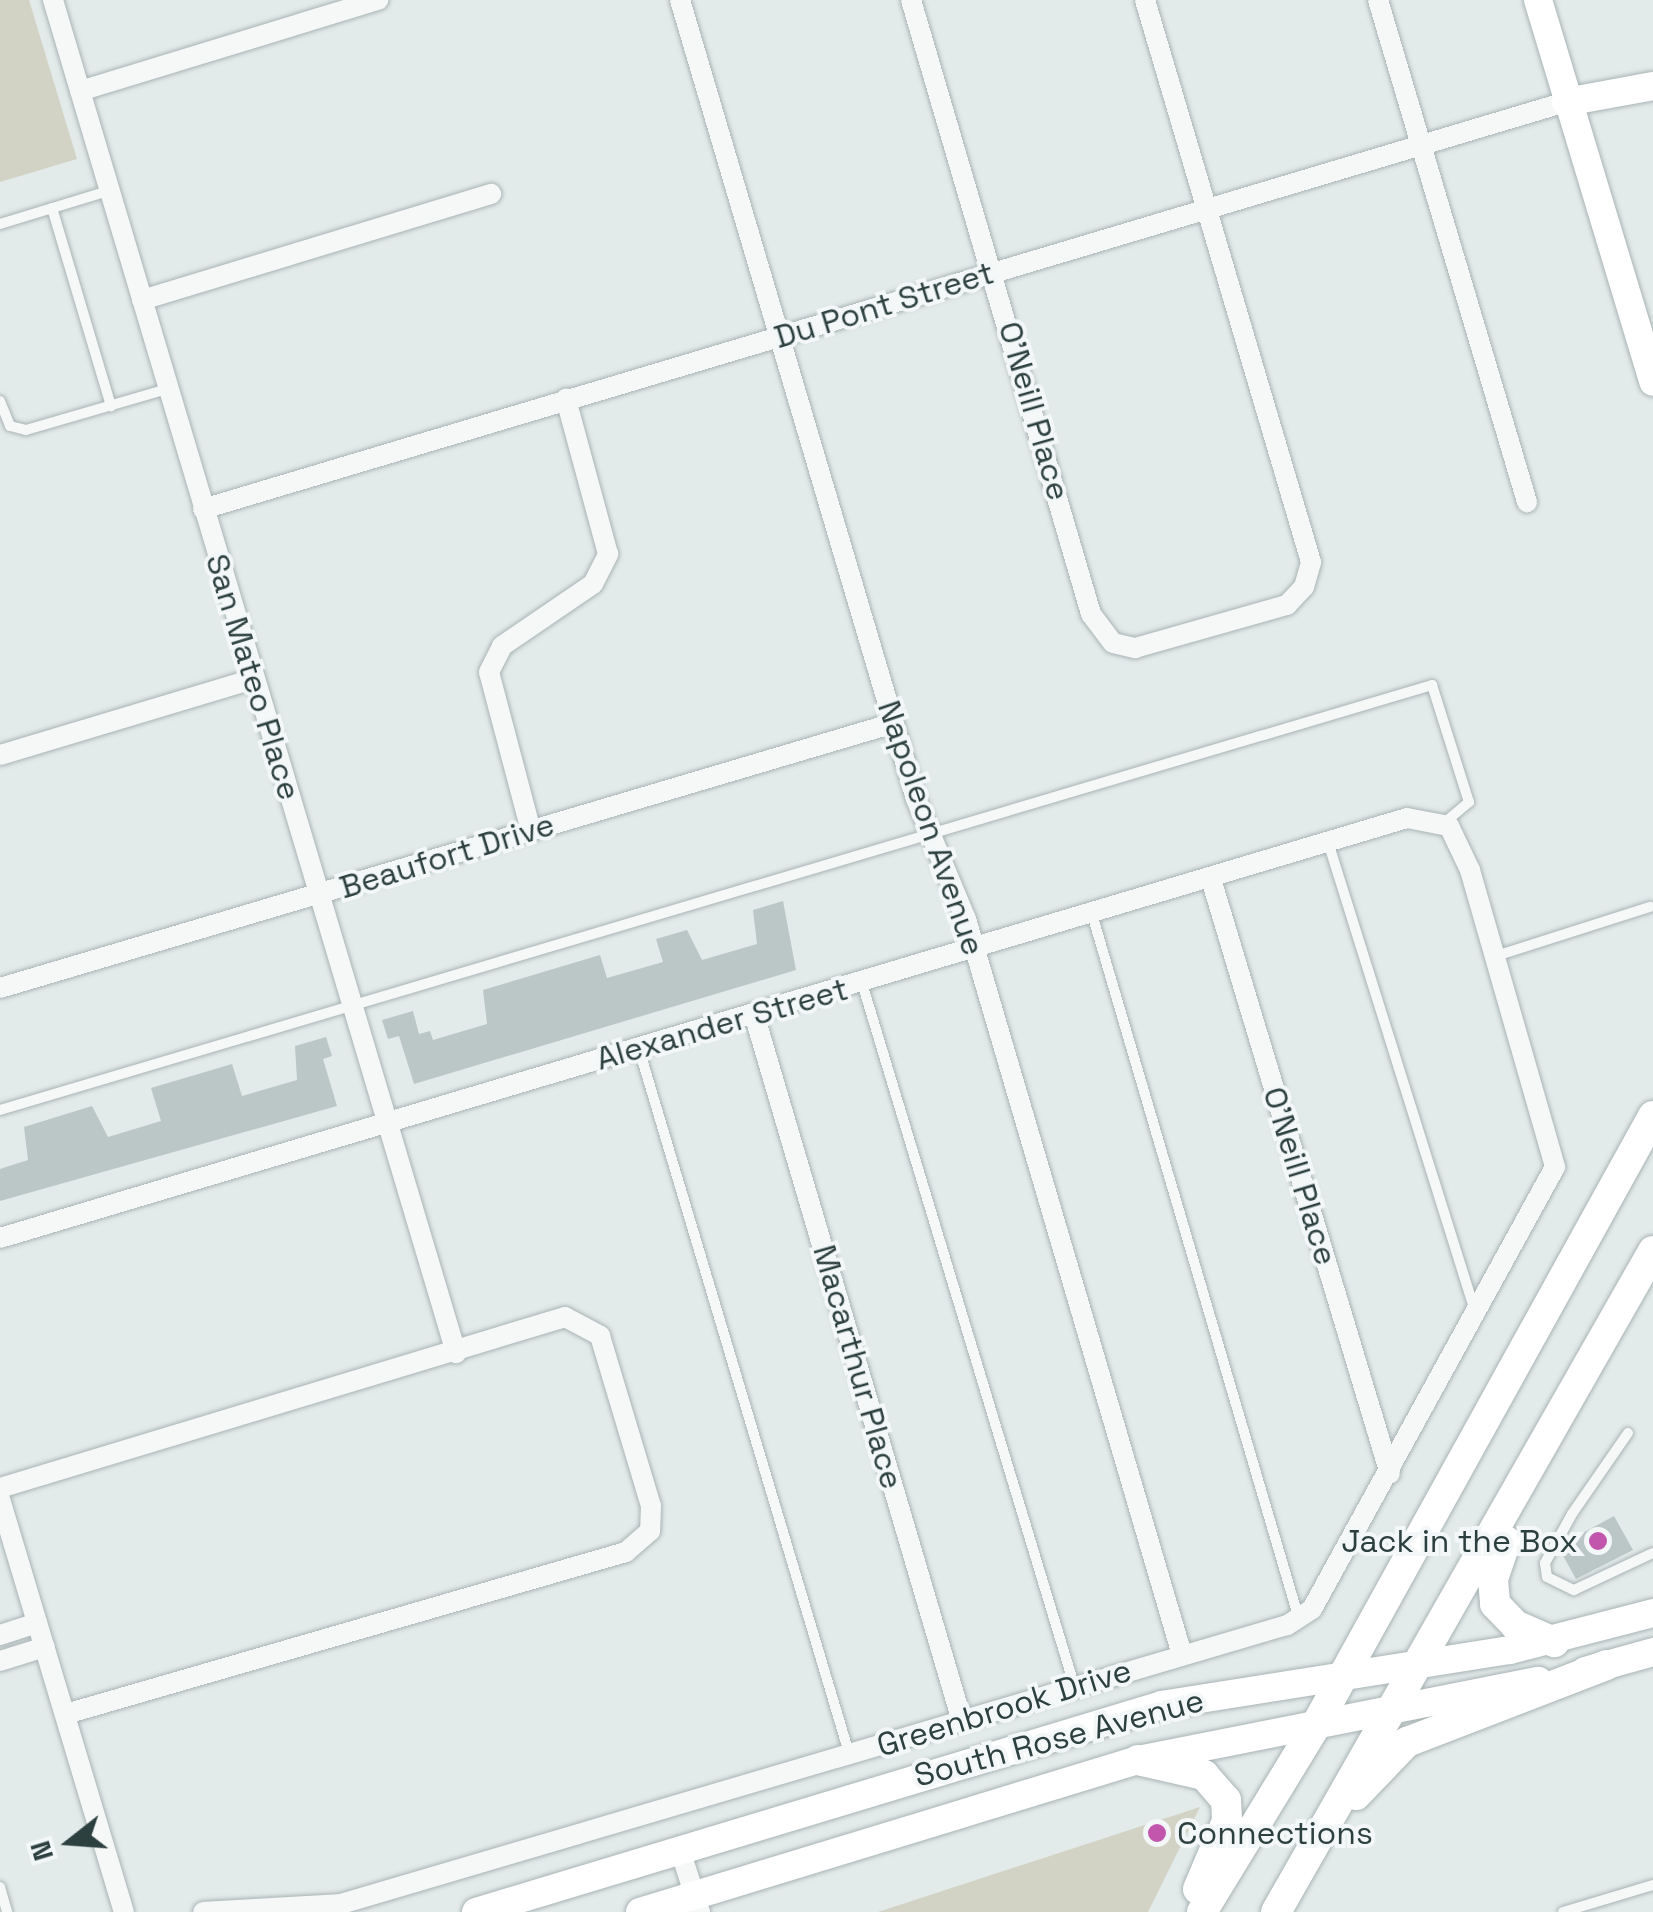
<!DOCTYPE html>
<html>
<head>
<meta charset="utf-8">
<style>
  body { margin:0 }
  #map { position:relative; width:1653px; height:1912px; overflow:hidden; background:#e3eaea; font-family:"Space Grotesk",sans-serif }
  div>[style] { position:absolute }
  .green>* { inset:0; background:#d2d3c5 }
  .building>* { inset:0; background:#bbc6c6 }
  .roads { filter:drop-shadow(0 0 2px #a9b4b4) drop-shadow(0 0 2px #a9b4b4) }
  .lane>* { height:10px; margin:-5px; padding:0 5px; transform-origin:5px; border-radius:5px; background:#f6f8f8 }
  .street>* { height:20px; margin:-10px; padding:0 10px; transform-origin:10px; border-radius:10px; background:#f6f8f8 }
  .secondary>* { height:28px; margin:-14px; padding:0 14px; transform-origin:14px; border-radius:14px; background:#fff }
  .primary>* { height:30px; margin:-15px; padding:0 15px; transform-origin:15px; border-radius:15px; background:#fff }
  .dots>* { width:28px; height:28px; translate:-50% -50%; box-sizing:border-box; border:5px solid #f3f7f7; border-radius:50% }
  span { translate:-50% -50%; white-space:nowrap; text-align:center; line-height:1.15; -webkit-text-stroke:8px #f3f7f7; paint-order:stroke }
  .street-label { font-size:32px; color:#2d4040 }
  .poi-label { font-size:32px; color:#2d4040 }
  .right { translate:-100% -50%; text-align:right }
  .left { translate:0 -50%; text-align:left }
  .north { position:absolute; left:20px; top:1792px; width:100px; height:100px; -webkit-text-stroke:8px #f3f7f7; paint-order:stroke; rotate:253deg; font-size:28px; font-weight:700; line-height:40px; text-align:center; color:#2d4040 }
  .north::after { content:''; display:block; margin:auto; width:35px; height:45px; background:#2d4040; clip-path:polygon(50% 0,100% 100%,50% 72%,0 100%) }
</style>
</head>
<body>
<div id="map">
  <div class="green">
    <div style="clip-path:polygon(0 0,29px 0,77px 159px,0 182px)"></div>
    <div style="clip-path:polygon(1200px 1807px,1148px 1912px,878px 1912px)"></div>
  </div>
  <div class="building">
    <div style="clip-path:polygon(783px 901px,796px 970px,414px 1084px,399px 1036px,388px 1039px,382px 1020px,413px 1011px,419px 1034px,430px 1031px,433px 1040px,487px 1024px,483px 990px,600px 955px,607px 978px,663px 962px,656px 939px,687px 930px,702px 960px,757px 944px,753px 910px)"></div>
    <div style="clip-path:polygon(326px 1037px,332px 1056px,323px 1059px,337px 1106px,0 1201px,0 1169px,28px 1160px,24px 1127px,92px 1106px,108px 1137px,161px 1121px,151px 1088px,232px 1064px,242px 1096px,297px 1080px,295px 1046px)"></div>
    <div style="clip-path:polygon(1614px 1516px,1633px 1550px,1576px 1579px,1561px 1552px,1566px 1542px)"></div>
  </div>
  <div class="roads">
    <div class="lane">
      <div style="left:52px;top:208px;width:207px;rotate:73.4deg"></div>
      <div style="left:0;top:224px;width:113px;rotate:-17deg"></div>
      <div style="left:0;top:401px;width:27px;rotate:68deg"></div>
      <div style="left:10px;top:426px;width:16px;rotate:14deg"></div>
      <div style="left:26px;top:430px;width:147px;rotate:-16.2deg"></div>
      <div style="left:1328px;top:842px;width:491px;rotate:72.6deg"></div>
      <div style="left:1092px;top:914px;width:735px;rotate:73.64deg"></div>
      <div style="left:1496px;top:956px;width:162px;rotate:-17.7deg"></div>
      <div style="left:862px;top:983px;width:736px;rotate:73.19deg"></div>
      <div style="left:639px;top:1049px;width:735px;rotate:73.39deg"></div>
      <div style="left:0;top:1110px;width:1494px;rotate:-16.53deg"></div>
      <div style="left:1432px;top:685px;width:123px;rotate:72.5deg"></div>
      <div style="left:1469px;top:802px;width:33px;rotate:140deg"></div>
      <div style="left:1628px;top:1433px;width:98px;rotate:124.7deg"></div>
      <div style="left:1572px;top:1514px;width:56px;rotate:118.9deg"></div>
      <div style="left:1545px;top:1563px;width:14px;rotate:82deg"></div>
      <div style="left:1547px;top:1577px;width:30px;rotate:26deg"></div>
      <div style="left:1574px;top:1590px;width:87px;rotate:-25.1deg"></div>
      <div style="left:0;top:1887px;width:26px;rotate:74deg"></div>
      <div style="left:1563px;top:1912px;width:94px;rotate:-16.7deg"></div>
    </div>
    <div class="street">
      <div style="left:53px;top:0;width:1412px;rotate:73.41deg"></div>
      <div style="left:680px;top:0;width:833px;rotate:73.54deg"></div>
      <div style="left:916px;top:799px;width:130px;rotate:67.4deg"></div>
      <div style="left:966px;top:919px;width:767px;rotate:73.64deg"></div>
      <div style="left:911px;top:0;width:640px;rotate:73.66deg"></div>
      <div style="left:1091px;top:614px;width:36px;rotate:53deg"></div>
      <div style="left:1113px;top:643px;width:23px;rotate:13deg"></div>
      <div style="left:1135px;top:648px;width:158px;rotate:-15.8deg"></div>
      <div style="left:1287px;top:605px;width:25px;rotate:-47deg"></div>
      <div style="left:1304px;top:587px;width:26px;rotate:-74deg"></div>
      <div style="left:1311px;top:562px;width:586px;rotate:-106.46deg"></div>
      <div style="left:1378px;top:0;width:524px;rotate:73.47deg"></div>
      <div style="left:80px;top:91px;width:312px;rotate:-17deg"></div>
      <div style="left:142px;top:300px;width:365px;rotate:-16.9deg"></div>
      <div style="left:203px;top:509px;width:1422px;rotate:-16.63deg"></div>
      <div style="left:0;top:755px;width:264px;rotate:-16.7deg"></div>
      <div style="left:531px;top:831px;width:164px;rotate:-104.8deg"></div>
      <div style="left:489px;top:672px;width:29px;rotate:-63deg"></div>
      <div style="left:502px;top:646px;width:110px;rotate:-34.3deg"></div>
      <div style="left:593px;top:584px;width:34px;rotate:-63deg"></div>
      <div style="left:608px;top:554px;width:161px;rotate:-105.2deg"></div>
      <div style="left:1211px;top:879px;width:621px;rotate:73.26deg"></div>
      <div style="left:0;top:988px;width:932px;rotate:-16.51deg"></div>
      <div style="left:754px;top:1014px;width:737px;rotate:73.61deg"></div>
      <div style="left:0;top:1238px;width:1468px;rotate:-16.62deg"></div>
      <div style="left:1407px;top:818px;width:43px;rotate:10.8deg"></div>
      <div style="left:1449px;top:826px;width:49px;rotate:64.5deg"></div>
      <div style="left:1470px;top:870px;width:309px;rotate:74deg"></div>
      <div style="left:1555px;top:1167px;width:504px;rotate:118.8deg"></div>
      <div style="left:1312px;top:1609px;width:30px;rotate:147deg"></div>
      <div style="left:1287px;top:1625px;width:986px;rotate:163.57deg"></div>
      <div style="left:341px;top:1904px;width:138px;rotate:176.7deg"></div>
      <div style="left:0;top:1488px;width:590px;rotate:-16.84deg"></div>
      <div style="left:565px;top:1317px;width:40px;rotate:28deg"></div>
      <div style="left:600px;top:1336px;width:177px;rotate:73.3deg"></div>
      <div style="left:651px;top:1506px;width:25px;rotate:92deg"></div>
      <div style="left:650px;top:1531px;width:32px;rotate:139deg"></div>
      <div style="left:626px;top:1552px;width:583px;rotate:163.87deg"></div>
      <div style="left:0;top:1499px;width:431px;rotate:73.3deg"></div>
      <div style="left:0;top:1635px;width:39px;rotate:-18deg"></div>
      <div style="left:0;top:1661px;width:47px;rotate:-17.3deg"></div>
      <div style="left:680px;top:1850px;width:65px;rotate:72.1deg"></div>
    </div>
    <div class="secondary">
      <div style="left:1538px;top:0;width:399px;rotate:73.2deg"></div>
      <div style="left:1566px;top:102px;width:88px;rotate:-10.4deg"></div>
      <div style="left:1585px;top:1671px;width:71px;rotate:-15.6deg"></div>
      <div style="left:476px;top:1912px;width:717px;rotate:-16.79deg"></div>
      <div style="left:1162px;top:1705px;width:352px;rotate:-9deg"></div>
      <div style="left:1510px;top:1650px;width:148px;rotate:-14.5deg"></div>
      <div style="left:640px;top:1912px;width:521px;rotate:-16.97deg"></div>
      <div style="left:1138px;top:1760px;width:408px;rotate:-11.2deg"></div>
    </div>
    <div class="primary">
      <div style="left:1506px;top:1541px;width:40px;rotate:108.9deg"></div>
      <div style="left:1493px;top:1579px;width:25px;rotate:85deg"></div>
      <div style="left:1495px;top:1604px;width:29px;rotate:46deg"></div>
      <div style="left:1515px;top:1625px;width:43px;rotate:23.6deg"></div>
      <div style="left:1138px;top:1760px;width:68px;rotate:12.8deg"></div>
      <div style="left:1204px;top:1775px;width:33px;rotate:49deg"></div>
      <div style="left:1226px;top:1800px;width:21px;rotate:87deg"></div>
      <div style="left:1227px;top:1821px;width:74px;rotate:113.1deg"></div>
      <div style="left:1356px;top:1795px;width:74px;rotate:-46.1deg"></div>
      <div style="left:1407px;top:1742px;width:214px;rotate:-21.1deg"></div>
      <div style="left:1202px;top:1912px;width:219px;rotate:-58.6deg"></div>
      <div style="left:1316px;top:1725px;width:696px;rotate:-61.04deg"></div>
      <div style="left:1276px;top:1912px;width:761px;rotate:-60.3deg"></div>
    </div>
  </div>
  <div class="dots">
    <div style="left:1598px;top:1541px;background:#c255ac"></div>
    <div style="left:1157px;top:1833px;background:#c255ac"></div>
  </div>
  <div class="street-label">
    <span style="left:884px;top:305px;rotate:-17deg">Du Pont Street</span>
    <span style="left:1034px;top:411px;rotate:74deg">O'Neill Place</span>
    <span style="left:253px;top:677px;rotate:73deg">San Mateo Place</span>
    <span style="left:931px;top:828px;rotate:71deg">Napoleon Avenue</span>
    <span style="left:447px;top:856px;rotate:-17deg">Beaufort Drive</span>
    <span style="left:722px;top:1024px;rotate:-16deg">Alexander Street</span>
    <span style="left:1300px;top:1176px;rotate:73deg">O'Neill Place</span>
    <span style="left:858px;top:1367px;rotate:74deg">Macarthur Place</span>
    <span style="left:1004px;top:1708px;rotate:-17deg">Greenbrook Drive</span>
    <span style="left:1059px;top:1738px;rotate:-15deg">South Rose Avenue</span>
  </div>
  <div class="poi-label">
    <span class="right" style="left:1578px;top:1541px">Jack in the Box</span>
    <span class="left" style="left:1177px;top:1833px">Connections</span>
  </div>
  <div class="north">N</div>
</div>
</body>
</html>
